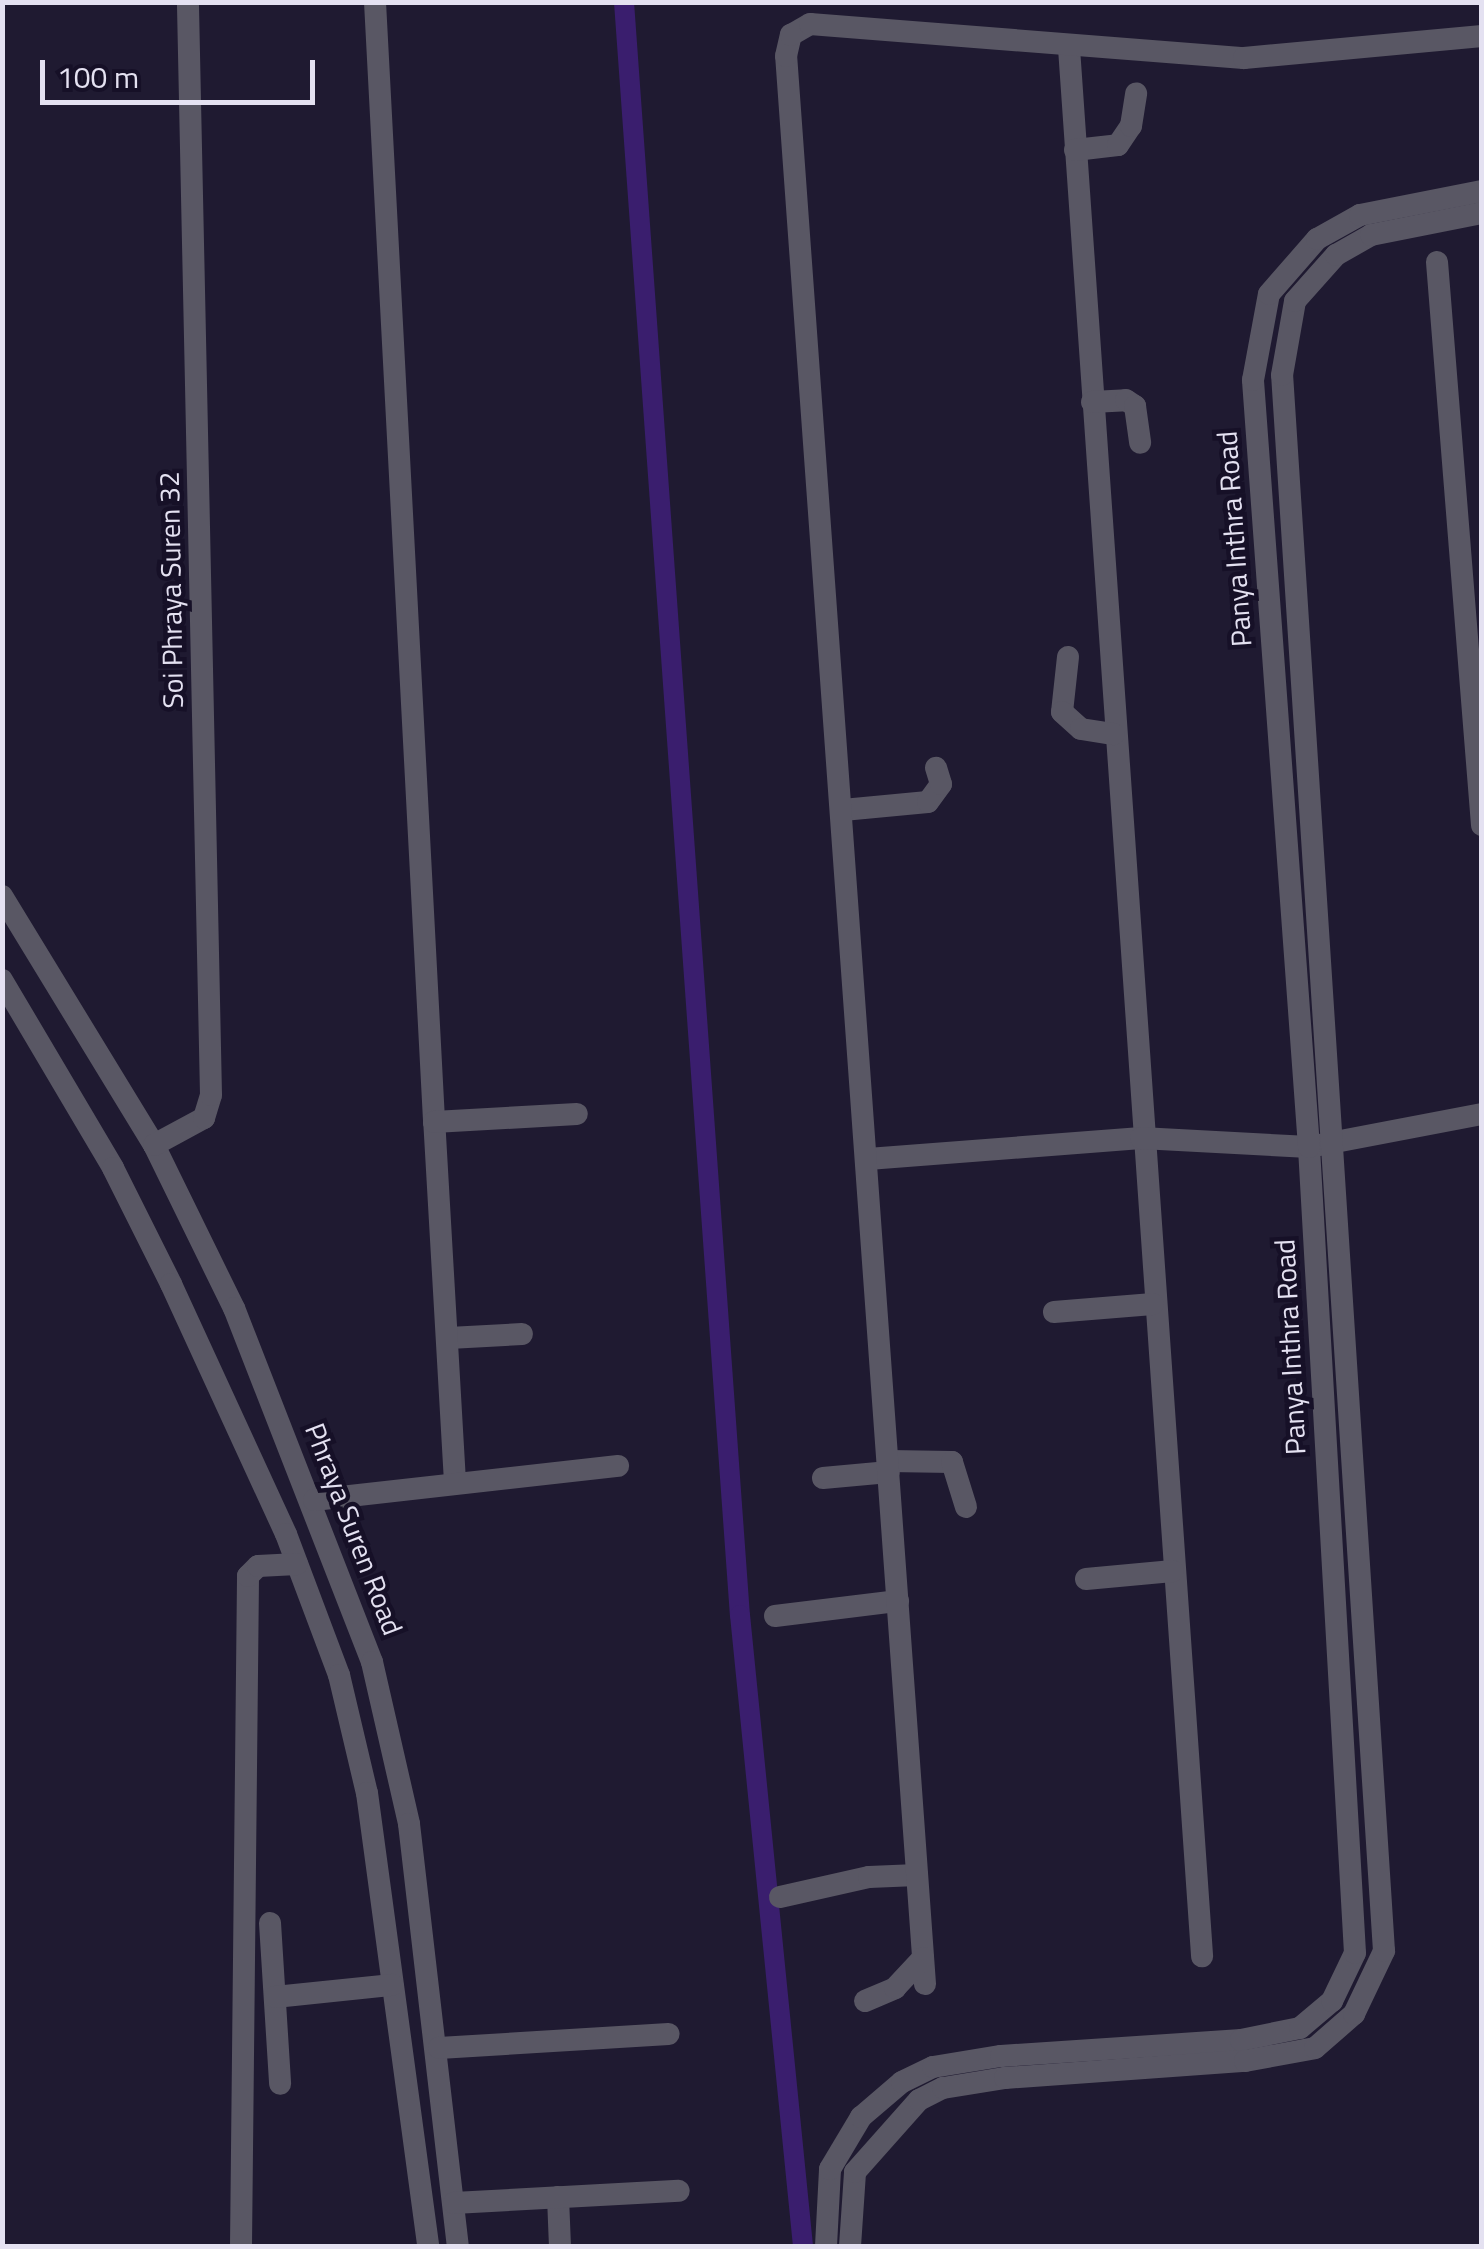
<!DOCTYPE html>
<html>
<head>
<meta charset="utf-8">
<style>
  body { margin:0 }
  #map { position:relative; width:1484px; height:2249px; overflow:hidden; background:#1f1a31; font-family:"Titillium Web",sans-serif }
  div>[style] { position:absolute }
  .canal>* { height:20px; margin:-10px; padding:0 10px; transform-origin:10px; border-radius:10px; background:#3a1e6e }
  .minor>* { height:22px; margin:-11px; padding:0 11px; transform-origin:11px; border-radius:11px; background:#595764 }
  span { translate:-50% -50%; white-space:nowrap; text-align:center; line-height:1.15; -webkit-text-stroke:9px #161027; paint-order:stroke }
  .street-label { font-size:28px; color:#e4e1f1 }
  .frame { position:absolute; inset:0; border:5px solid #e4e1f1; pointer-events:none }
  .scale { position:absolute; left:40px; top:60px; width:275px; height:45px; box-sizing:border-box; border:5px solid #e4e1f1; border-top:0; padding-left:12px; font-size:30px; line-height:35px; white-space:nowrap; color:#e4e1f1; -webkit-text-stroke:8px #161027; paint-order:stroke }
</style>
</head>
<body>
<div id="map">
  <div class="canal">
    <div style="left:624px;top:2px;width:1617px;rotate:85.89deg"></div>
    <div style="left:740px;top:1615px;width:634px;rotate:84.3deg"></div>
  </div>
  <div class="minor">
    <div style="left:375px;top:2px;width:1122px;rotate:86.98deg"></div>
    <div style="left:1069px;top:48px;width:1913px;rotate:86.01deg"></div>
    <div style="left:1075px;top:150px;width:43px;rotate:-6.6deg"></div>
    <div style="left:1118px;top:145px;width:23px;rotate:-56deg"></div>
    <div style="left:1131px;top:126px;width:33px;rotate:-81deg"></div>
    <div style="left:1437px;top:262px;width:565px;rotate:85.43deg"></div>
    <div style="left:1092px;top:402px;width:34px;rotate:-3deg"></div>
    <div style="left:1126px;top:400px;width:11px;rotate:34deg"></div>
    <div style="left:1135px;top:406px;width:37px;rotate:82deg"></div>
    <div style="left:1068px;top:657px;width:55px;rotate:96.2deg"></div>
    <div style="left:1062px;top:712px;width:25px;rotate:42deg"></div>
    <div style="left:1081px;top:729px;width:33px;rotate:9deg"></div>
    <div style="left:843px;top:810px;width:85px;rotate:-5.4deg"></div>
    <div style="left:928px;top:802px;width:22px;rotate:-54deg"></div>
    <div style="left:941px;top:784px;width:17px;rotate:-107deg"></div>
    <div style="left:2px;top:896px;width:292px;rotate:58.6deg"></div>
    <div style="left:154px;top:1145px;width:182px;rotate:63.9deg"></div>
    <div style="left:234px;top:1308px;width:380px;rotate:68.7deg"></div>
    <div style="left:372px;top:1662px;width:166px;rotate:77.1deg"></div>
    <div style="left:409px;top:1824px;width:425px;rotate:83.4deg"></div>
    <div style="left:2px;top:980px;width:218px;rotate:59.4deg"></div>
    <div style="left:113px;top:1168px;width:130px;rotate:63.4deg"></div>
    <div style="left:171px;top:1284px;width:275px;rotate:65.3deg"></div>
    <div style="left:286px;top:1534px;width:151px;rotate:69.4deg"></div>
    <div style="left:339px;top:1675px;width:121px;rotate:76.7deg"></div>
    <div style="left:367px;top:1793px;width:457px;rotate:82.3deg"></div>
    <div style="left:154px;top:1145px;width:57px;rotate:-28.4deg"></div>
    <div style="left:204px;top:1118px;width:24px;rotate:-73deg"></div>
    <div style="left:211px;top:1095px;width:1093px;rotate:-91.21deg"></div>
    <div style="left:868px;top:1159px;width:274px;rotate:-4.4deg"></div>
    <div style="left:1141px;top:1138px;width:168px;rotate:3.1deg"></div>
    <div style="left:1309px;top:1147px;width:176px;rotate:-10.8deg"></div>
    <div style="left:1054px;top:1312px;width:99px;rotate:-4.6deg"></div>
    <div style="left:449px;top:1338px;width:73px;rotate:-3.1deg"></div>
    <div style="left:889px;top:1461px;width:63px;rotate:0.9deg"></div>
    <div style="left:952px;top:1462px;width:47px;rotate:72.7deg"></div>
    <div style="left:823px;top:1478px;width:66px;rotate:-5.2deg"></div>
    <div style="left:455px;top:1482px;width:361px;rotate:-93.3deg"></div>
    <div style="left:434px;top:1122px;width:143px;rotate:-3.2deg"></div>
    <div style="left:314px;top:1500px;width:306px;rotate:-6.4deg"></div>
    <div style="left:1086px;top:1579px;width:87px;rotate:-5.3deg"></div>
    <div style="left:775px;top:1616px;width:124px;rotate:-7deg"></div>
    <div style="left:780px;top:1897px;width:91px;rotate:-12.7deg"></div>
    <div style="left:869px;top:1877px;width:48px;rotate:-2.4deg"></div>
    <div style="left:270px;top:1923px;width:161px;rotate:86.4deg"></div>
    <div style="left:925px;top:1984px;width:1933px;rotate:-94.12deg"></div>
    <div style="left:786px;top:56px;width:22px;rotate:-77deg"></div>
    <div style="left:791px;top:35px;width:22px;rotate:-30deg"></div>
    <div style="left:810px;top:24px;width:435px;rotate:4.5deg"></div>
    <div style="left:1244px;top:58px;width:239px;rotate:-5.3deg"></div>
    <div style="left:275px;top:1997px;width:118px;rotate:-5.9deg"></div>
    <div style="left:865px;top:2001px;width:33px;rotate:-23deg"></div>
    <div style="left:895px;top:1988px;width:41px;rotate:-47deg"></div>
    <div style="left:439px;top:2048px;width:230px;rotate:-3.5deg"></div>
    <div style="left:558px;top:2197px;width:49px;rotate:87.7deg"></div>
    <div style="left:454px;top:2203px;width:225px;rotate:-3.1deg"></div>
    <div style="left:241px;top:2246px;width:670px;rotate:-89.4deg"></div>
    <div style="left:248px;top:1576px;width:14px;rotate:-45deg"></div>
    <div style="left:258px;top:1566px;width:39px;rotate:-3deg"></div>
    <div style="left:826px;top:2246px;width:77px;rotate:-87deg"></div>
    <div style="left:830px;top:2169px;width:61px;rotate:-59.2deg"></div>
    <div style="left:861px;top:2117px;width:54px;rotate:-40.5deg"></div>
    <div style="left:902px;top:2082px;width:34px;rotate:-26deg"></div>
    <div style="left:933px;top:2067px;width:69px;rotate:-9.2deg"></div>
    <div style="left:1001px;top:2056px;width:241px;rotate:-3.8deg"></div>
    <div style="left:1241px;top:2040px;width:60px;rotate:-11.5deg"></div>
    <div style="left:1300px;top:2028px;width:42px;rotate:-40.2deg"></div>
    <div style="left:1332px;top:2001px;width:53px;rotate:-64.4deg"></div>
    <div style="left:1355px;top:1953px;width:807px;rotate:-93.27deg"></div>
    <div style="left:1309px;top:1147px;width:769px;rotate:-94.18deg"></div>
    <div style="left:1253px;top:380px;width:87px;rotate:-79.5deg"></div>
    <div style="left:1269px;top:294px;width:73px;rotate:-48.9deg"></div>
    <div style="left:1317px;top:239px;width:49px;rotate:-29.2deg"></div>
    <div style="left:1360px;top:215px;width:124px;rotate:-11.1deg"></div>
    <div style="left:850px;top:2246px;width:74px;rotate:-86.1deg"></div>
    <div style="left:855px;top:2172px;width:96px;rotate:-48.4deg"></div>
    <div style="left:919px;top:2100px;width:27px;rotate:-27deg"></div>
    <div style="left:943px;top:2088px;width:63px;rotate:-9.2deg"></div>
    <div style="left:1005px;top:2078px;width:241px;rotate:-4.1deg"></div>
    <div style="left:1245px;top:2061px;width:71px;rotate:-10.5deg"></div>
    <div style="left:1315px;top:2048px;width:52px;rotate:-41.1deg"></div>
    <div style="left:1354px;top:2014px;width:70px;rotate:-64.5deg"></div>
    <div style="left:1384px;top:1951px;width:1579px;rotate:-93.7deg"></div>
    <div style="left:1282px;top:375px;width:75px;rotate:-80deg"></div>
    <div style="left:1295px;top:301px;width:62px;rotate:-48.3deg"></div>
    <div style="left:1336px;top:255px;width:40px;rotate:-29.7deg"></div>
    <div style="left:1371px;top:235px;width:113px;rotate:-11.2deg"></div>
  </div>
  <div class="street-label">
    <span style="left:1234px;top:539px;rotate:-94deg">Panya Inthra Road</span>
    <span style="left:171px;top:590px;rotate:-91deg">Soi Phraya Suren 32</span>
    <span style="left:1290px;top:1347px;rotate:-93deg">Panya Inthra Road</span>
    <span style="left:354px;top:1529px;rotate:69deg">Phraya Suren Road</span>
  </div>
  <div class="frame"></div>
  <div class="scale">100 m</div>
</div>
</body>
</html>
